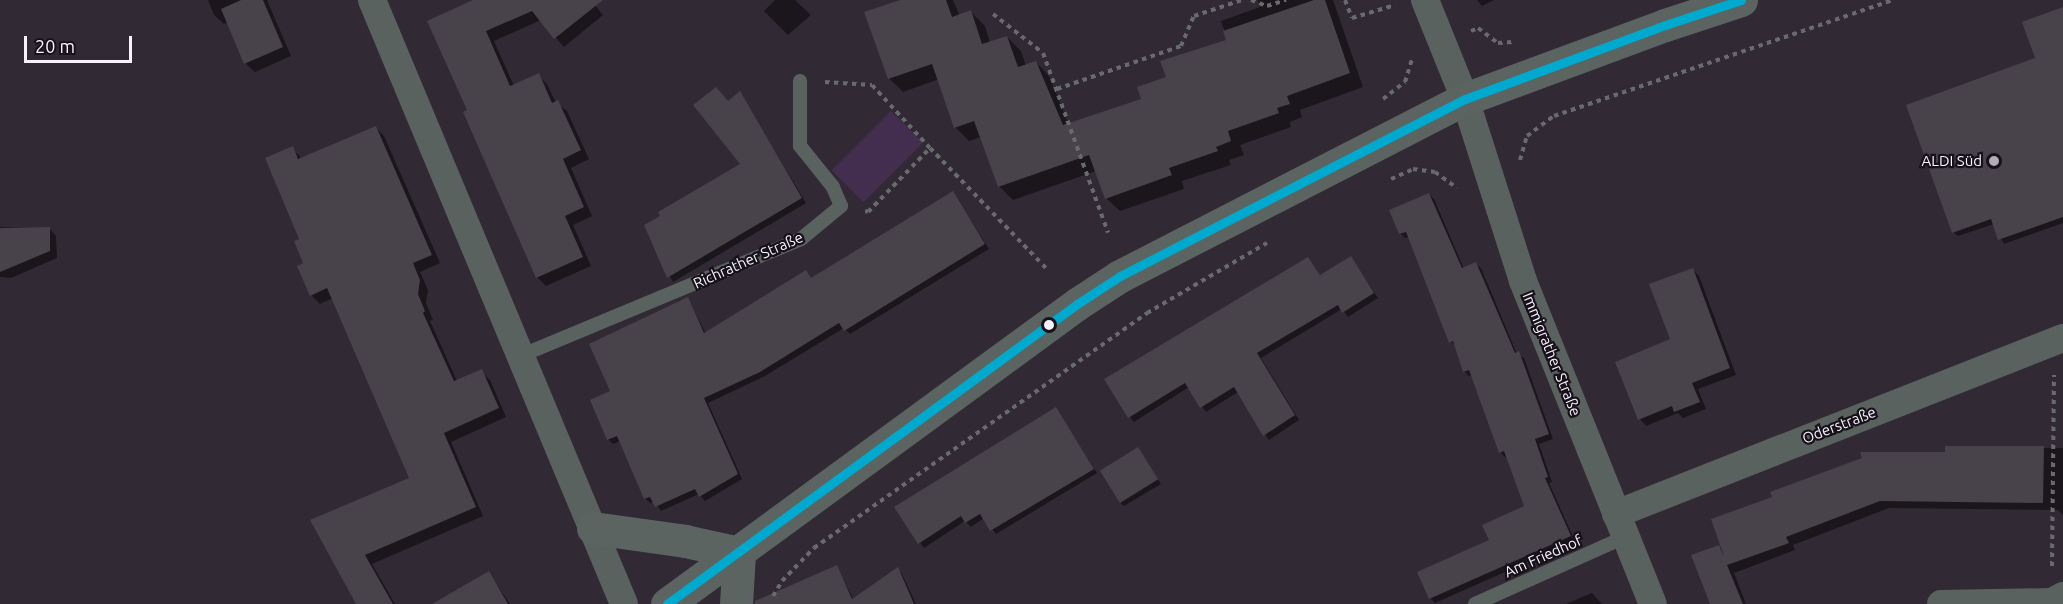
<!DOCTYPE html>
<html>
<head>
<meta charset="utf-8">
<style>
  body { margin:0 }
  #map { position:relative; width:2063px; height:604px; overflow:hidden; background:#312a35; font-family:Ubuntu,sans-serif }
  div>[style] { position:absolute }
  .green>* { inset:0; background:#442e4f; transform-origin:0 0 }
  .shadow>* { inset:0; background:#0007 }
  .building>* { inset:0; background:#48424a; transform-origin:0 0 }
  .path>* { height:4px; margin-top:-2px; transform-origin:0; background:repeating-linear-gradient(90deg,#686b6c 0 4.5px,transparent 0 9px) }
  .lane>* { height:14px; margin:-7px; padding:0 7px; transform-origin:7px; border-radius:7px; background:#5a625f }
  .street>* { height:28px; margin:-14px; padding:0 14px; transform-origin:14px; border-radius:14px; background:#5a625f }
  .secondary>* { height:33px; margin:-16.5px; padding:0 16.5px; transform-origin:16.5px; border-radius:16.5px; background:#5b6461 }
  .bus-1>* { height:9px; margin:-4.5px; padding:0 4.5px; transform-origin:4.5px; border-radius:4.5px; background:#00a9ce }
  .dots>* { width:16px; height:16px; translate:-50% -50%; box-sizing:border-box; border:3px solid #17111a; border-radius:50% }
  span { translate:-50% -50%; white-space:nowrap; text-align:center; line-height:1.15; -webkit-text-stroke:4.5px #17111a; paint-order:stroke }
  .poi-label { font-size:15px; color:#f9f1fe }
  .right { translate:-100% -50%; text-align:right }
  .street-label { font-size:15px; color:#f9f1fe }
  .scale { position:absolute; left:24px; top:36px; width:108px; height:27px; box-sizing:border-box; border:3px solid #f9f1fe; border-top:0; padding-left:8px; font-size:18px; line-height:21px; white-space:nowrap; color:#f9f1fe; -webkit-text-stroke:4px #17111a; paint-order:stroke }
</style>
</head>
<body>
<div id="map">
  <div class="green">
    <div style="left:891px;top:111px;width:45px;height:84px;rotate:45deg"></div>
  </div>
  <div class="shadow">
    <div style="clip-path:polygon(208px 0,267px 0,291px 56px,255px 72px,245px 63px,228px 22px,224px 24px,214px 15px)"></div>
    <div style="clip-path:polygon(477px 0,591px 0,603px 15px,564px 47px,541px 20px,494px 41px,514px 86px,538px 75px,547px 84px,556px 103px,567px 111px,589px 159px,571px 168px,592px 216px,573px 225px,591px 266px,546px 286px,537px 277px,469px 111px)"></div>
    <div style="clip-path:polygon(775px 0,795px 0,811px 15px,788px 35px,764px 11px)"></div>
    <div style="clip-path:polygon(905px 0,953px 0,960px 16px,971px 12px,985px 26px,990px 43px,1007px 37px,1021px 51px,1026px 66px,1036px 62px,1049px 76px,1069px 125px,1143px 100px,1168px 78px,1228px 41px,1221px 21px,1260px 7px,1258px 0,1333px 0,1363px 87px,1300px 110px,1302px 117px,1290px 122px,1291px 127px,1240px 145px,1244px 155px,1229px 160px,1231px 165px,1182px 181px,1184px 189px,1120px 211px,1106px 198px,1096px 171px,1013px 200px,999px 186px,981px 137px,969px 141px,955px 127px,939px 79px,903px 92px,889px 78px)"></div>
    <div style="clip-path:polygon(1477px 0,1494px 0,1482px 6px)"></div>
    <div style="clip-path:polygon(2063px 9px,2063px 223px,2004px 244px,1994px 224px,1958px 236px,1953px 232px)"></div>
    <div style="clip-path:polygon(740px 93px,806px 203px,673px 282px,646px 226px,743px 164px,729px 103px)"></div>
    <div style="clip-path:polygon(376px 128px,384px 136px,440px 263px,420px 272px,428px 290px,426px 303px,433px 320px,430px 321px,457px 381px,481px 371px,490px 380px,506px 417px,451px 442px,483px 516px,372px 564px,395px 604px,358px 604px,312px 521px,411px 479px,333px 298px,320px 304px,311px 295px,301px 240px,292px 148px,302px 159px)"></div>
    <div style="clip-path:polygon(953px 193px,989px 249px,850px 334px,844px 328px,765px 376px,708px 403px,742px 479px,705px 501px,699px 494px,661px 511px,654px 501px,650px 503px,645px 498px,620px 441px,613px 444px,608px 439px,612px 392px,688px 299px,706px 334px,806px 272px,812px 279px)"></div>
    <div style="clip-path:polygon(1429px 194px,1434px 199px,1464px 269px,1476px 264px,1481px 268px,1517px 354px,1524px 358px,1553px 439px,1539px 444px,1552px 482px,1549px 483px,1575px 541px,1435px 603px,1430px 598px,1526px 507px,1508px 456px,1505px 457px,1500px 452px,1472px 375px,1469px 376px,1465px 372px,1456px 345px,1451px 342px,1409px 237px,1405px 238px,1401px 234px,1391px 211px)"></div>
    <div style="clip-path:polygon(0 227px,49px 228px,56px 236px,57px 258px,11px 278px,0 277px)"></div>
    <div style="clip-path:polygon(1308px 258px,1321px 277px,1351px 258px,1378px 298px,1348px 317px,1342px 309px,1261px 358px,1299px 420px,1269px 440px,1238px 392px,1206px 412px,1189px 387px,1134px 422px,1130px 417px)"></div>
    <div style="clip-path:polygon(1693px 270px,1699px 276px,1736px 375px,1698px 389px,1706px 409px,1683px 418px,1678px 413px,1646px 426px,1640px 419px,1617px 362px,1672px 340px)"></div>
    <div style="clip-path:polygon(1056px 409px,1097px 473px,996px 534px,984px 518px,971px 527px,965px 521px,924px 548px,896px 508px)"></div>
    <div style="clip-path:polygon(1947px 448px,2063px 448px,2063px 515px,2058px 510px,1889px 508px,1793px 545px,1795px 550px,1734px 573px,1746px 604px,1711px 604px,1719px 546px,1724px 551px,1947px 453px)"></div>
    <div style="clip-path:polygon(1138px 449px,1161px 484px,1124px 506px,1120px 502px)"></div>
    <div style="clip-path:polygon(837px 567px,854px 600px,846px 604px,801px 604px)"></div>
    <div style="clip-path:polygon(898px 569px,902px 574px,916px 604px,882px 604px)"></div>
    <div style="clip-path:polygon(489px 573px,510px 604px,435px 604px)"></div>
    <div style="clip-path:polygon(1592px 593px,1602px 604px,1566px 604px)"></div>
  </div>
  <div class="building">
    <div style="clip-path:polygon(241px 0,263px 0,283px 47px,244px 64px,221px 9px)"></div>
    <div style="clip-path:polygon(473px 0,603px 0,554px 39px,532px 11px,486px 31px,510px 86px,539px 73px,552px 103px,558px 100px,581px 150px,563px 159px,584px 207px,565px 216px,583px 257px,536px 278px,463px 112px,467px 110px,427px 21px)"></div>
    <div style="clip-path:polygon(900px 0,946px 0,952px 17px,971px 10px,982px 44px,1007px 36px,1018px 67px,1036px 61px,1063px 125px,1141px 99px,1137px 87px,1166px 77px,1160px 61px,1226px 40px,1223px 31px,1314px 0,1325px 0,1350px 73px,1287px 96px,1290px 104px,1277px 108px,1279px 113px,1228px 131px,1231px 141px,1216px 147px,1218px 151px,1169px 168px,1172px 175px,1105px 199px,1089px 155px,998px 187px,974px 121px,954px 128px,932px 64px,888px 79px,864px 12px)"></div>
    <div style="clip-path:polygon(2063px 7px,2063px 217px,1998px 240px,1991px 219px,1952px 233px,1906px 105px,2035px 58px,2022px 22px)"></div>
    <div style="clip-path:polygon(716px 87px,728px 101px,740px 91px,802px 198px,667px 278px,644px 225px,660px 216px,658px 212px,740px 164px,693px 105px)"></div>
    <div style="clip-path:polygon(376px 126px,432px 255px,413px 263px,420px 280px,418px 294px,425px 311px,423px 313px,454px 381px,482px 369px,499px 408px,444px 433px,476px 507px,365px 555px,393px 604px,356px 604px,310px 520px,409px 478px,327px 288px,310px 296px,297px 266px,303px 263px,294px 241px,299px 239px,265px 158px,293px 146px,298px 159px)"></div>
    <div style="clip-path:polygon(953px 191px,985px 244px,844px 331px,839px 323px,760px 372px,704px 398px,738px 474px,699px 497px,695px 489px,655px 507px,650px 497px,644px 499px,617px 436px,607px 440px,590px 400px,610px 391px,589px 344px,688px 297px,704px 333px,806px 270px,811px 278px)"></div>
    <div style="clip-path:polygon(1429px 193px,1462px 268px,1476px 262px,1515px 353px,1519px 351px,1549px 434px,1535px 439px,1548px 477px,1545px 478px,1571px 536px,1429px 599px,1417px 572px,1489px 540px,1482px 525px,1524px 506px,1504px 451px,1499px 453px,1469px 370px,1463px 372px,1453px 341px,1449px 343px,1406px 232px,1399px 234px,1389px 210px)"></div>
    <div style="clip-path:polygon(50px 227px,50px 251px,0 272px,0 228px)"></div>
    <div style="clip-path:polygon(1351px 256px,1374px 293px,1342px 313px,1338px 305px,1257px 353px,1295px 415px,1263px 436px,1234px 387px,1200px 408px,1185px 383px,1128px 418px,1104px 379px,1308px 257px,1320px 275px)"></div>
    <div style="clip-path:polygon(1693px 268px,1730px 368px,1692px 383px,1700px 402px,1674px 412px,1672px 406px,1638px 420px,1615px 362px,1670px 339px,1649px 284px)"></div>
    <div style="clip-path:polygon(1056px 407px,1094px 469px,990px 531px,980px 514px,965px 523px,961px 516px,918px 544px,894px 507px)"></div>
    <div style="clip-path:polygon(1945px 446px,2044px 446px,2043px 503px,1880px 501px,1786px 537px,1789px 543px,1727px 565px,1743px 604px,1710px 604px,1691px 555px,1719px 545px,1724px 556px,1711px 519px,1772px 497px,1770px 492px,1862px 458px,1860px 452px,1945px 452px)"></div>
    <div style="left:1138px;top:447px;width:38px;height:45px;rotate:58deg"></div>
    <div style="clip-path:polygon(837px 565px,852px 599px,898px 567px,914px 604px,755px 604px,755px 601px)"></div>
    <div style="clip-path:polygon(489px 571px,508px 604px,432px 604px)"></div>
  </div>
  <div class="path">
    <div style="left:1251px;top:0;width:17px;rotate:21deg"></div>
    <div style="left:1267px;top:6px;width:20px;rotate:-18deg"></div>
    <div style="left:1345px;top:0;width:19px;rotate:69deg"></div>
    <div style="left:1352px;top:18px;width:45px;rotate:-16.8deg"></div>
    <div style="left:993px;top:14px;width:63px;rotate:38deg"></div>
    <div style="left:1043px;top:53px;width:191px;rotate:70.1deg"></div>
    <div style="left:1471px;top:31px;width:8px;rotate:-23deg"></div>
    <div style="left:1478px;top:28px;width:25px;rotate:37deg"></div>
    <div style="left:1498px;top:43px;width:14px;rotate:-4deg"></div>
    <div style="left:825px;top:82px;width:47px;rotate:3.7deg"></div>
    <div style="left:872px;top:85px;width:86px;rotate:47.4deg"></div>
    <div style="left:1057px;top:89px;width:131px;rotate:-19.1deg"></div>
    <div style="left:1181px;top:46px;width:33px;rotate:-67deg"></div>
    <div style="left:1194px;top:16px;width:51px;rotate:-18.4deg"></div>
    <div style="left:1383px;top:99px;width:28px;rotate:-38deg"></div>
    <div style="left:1405px;top:82px;width:24px;rotate:-73deg"></div>
    <div style="left:1520px;top:160px;width:25px;rotate:-74deg"></div>
    <div style="left:1527px;top:136px;width:34px;rotate:-37deg"></div>
    <div style="left:1554px;top:116px;width:358px;rotate:-18.9deg"></div>
    <div style="left:1391px;top:179px;width:24px;rotate:-24deg"></div>
    <div style="left:1413px;top:169px;width:22px;rotate:8deg"></div>
    <div style="left:1435px;top:172px;width:27px;rotate:36deg"></div>
    <div style="left:865px;top:211px;width:3px;rotate:18deg"></div>
    <div style="left:868px;top:212px;width:89px;rotate:-45.9deg"></div>
    <div style="left:930px;top:148px;width:168px;rotate:46deg"></div>
    <div style="left:2052px;top:566px;width:191px;rotate:-89.4deg"></div>
    <div style="left:773px;top:596px;width:17px;rotate:-59deg"></div>
    <div style="left:782px;top:581px;width:46px;rotate:-45.9deg"></div>
    <div style="left:814px;top:548px;width:408px;rotate:-35.2deg"></div>
    <div style="left:1147px;top:313px;width:139px;rotate:-30.3deg"></div>
  </div>
  <div class="lane">
    <div style="left:520px;top:356px;width:304px;rotate:-22.6deg"></div>
    <div style="left:801px;top:239px;width:52px;rotate:-39.5deg"></div>
    <div style="left:841px;top:206px;width:21px;rotate:-113deg"></div>
    <div style="left:833px;top:187px;width:53px;rotate:-128.8deg"></div>
    <div style="left:800px;top:146px;width:65px;rotate:-90deg"></div>
    <div style="left:1475px;top:604px;width:164px;rotate:-24.1deg"></div>
  </div>
  <div class="street">
    <div style="left:372px;top:0;width:654px;rotate:67.35deg"></div>
    <div style="left:1425px;top:0;width:107px;rotate:68deg"></div>
    <div style="left:1465px;top:99px;width:191px;rotate:72.3deg"></div>
    <div style="left:1523px;top:281px;width:348px;rotate:68.1deg"></div>
    <div style="left:1616px;top:514px;width:480px;rotate:-21.5deg"></div>
    <div style="left:1941px;top:604px;width:111px;rotate:-1deg"></div>
    <div style="left:2052px;top:602px;width:13px;rotate:-29deg"></div>
  </div>
  <div class="secondary">
    <div style="left:593px;top:528px;width:93px;rotate:8deg"></div>
    <div style="left:685px;top:541px;width:55px;rotate:12.5deg"></div>
    <div style="left:667px;top:604px;width:508px;rotate:-36.19deg"></div>
    <div style="left:1077px;top:304px;width:51px;rotate:-33.1deg"></div>
    <div style="left:1120px;top:276px;width:388px;rotate:-27.2deg"></div>
    <div style="left:1465px;top:99px;width:213px;rotate:-20.3deg"></div>
    <div style="left:1665px;top:25px;width:80px;rotate:-18.2deg"></div>
    <div style="left:736px;top:604px;width:51px;rotate:-86.6deg"></div>
  </div>
  <div class="bus-1">
    <div style="left:667px;top:604px;width:508px;rotate:-36.19deg"></div>
    <div style="left:1077px;top:304px;width:51px;rotate:-33.1deg"></div>
    <div style="left:1120px;top:276px;width:388px;rotate:-27.2deg"></div>
    <div style="left:1465px;top:99px;width:213px;rotate:-20.3deg"></div>
    <div style="left:1665px;top:25px;width:80px;rotate:-18.2deg"></div>
  </div>
  <div class="dots">
    <div style="left:1994px;top:161px;background:#b3abb8"></div>
    <div style="left:1049px;top:325px;background:#f9f1fe"></div>
  </div>
  <div class="poi-label">
    <span class="right" style="left:1982px;top:161px">ALDI Süd</span>
  </div>
  <div class="street-label">
    <span style="left:748px;top:260px;rotate:-24deg">Richrather Straße</span>
    <span style="left:1552px;top:354px;rotate:68deg">Immigrather Straße</span>
    <span style="left:1839px;top:425px;rotate:-21deg">Oderstraße</span>
    <span style="left:1543px;top:556px;rotate:-24deg">Am Friedhof</span>
  </div>
  <div class="scale">20 m</div>
</div>
</body>
</html>
